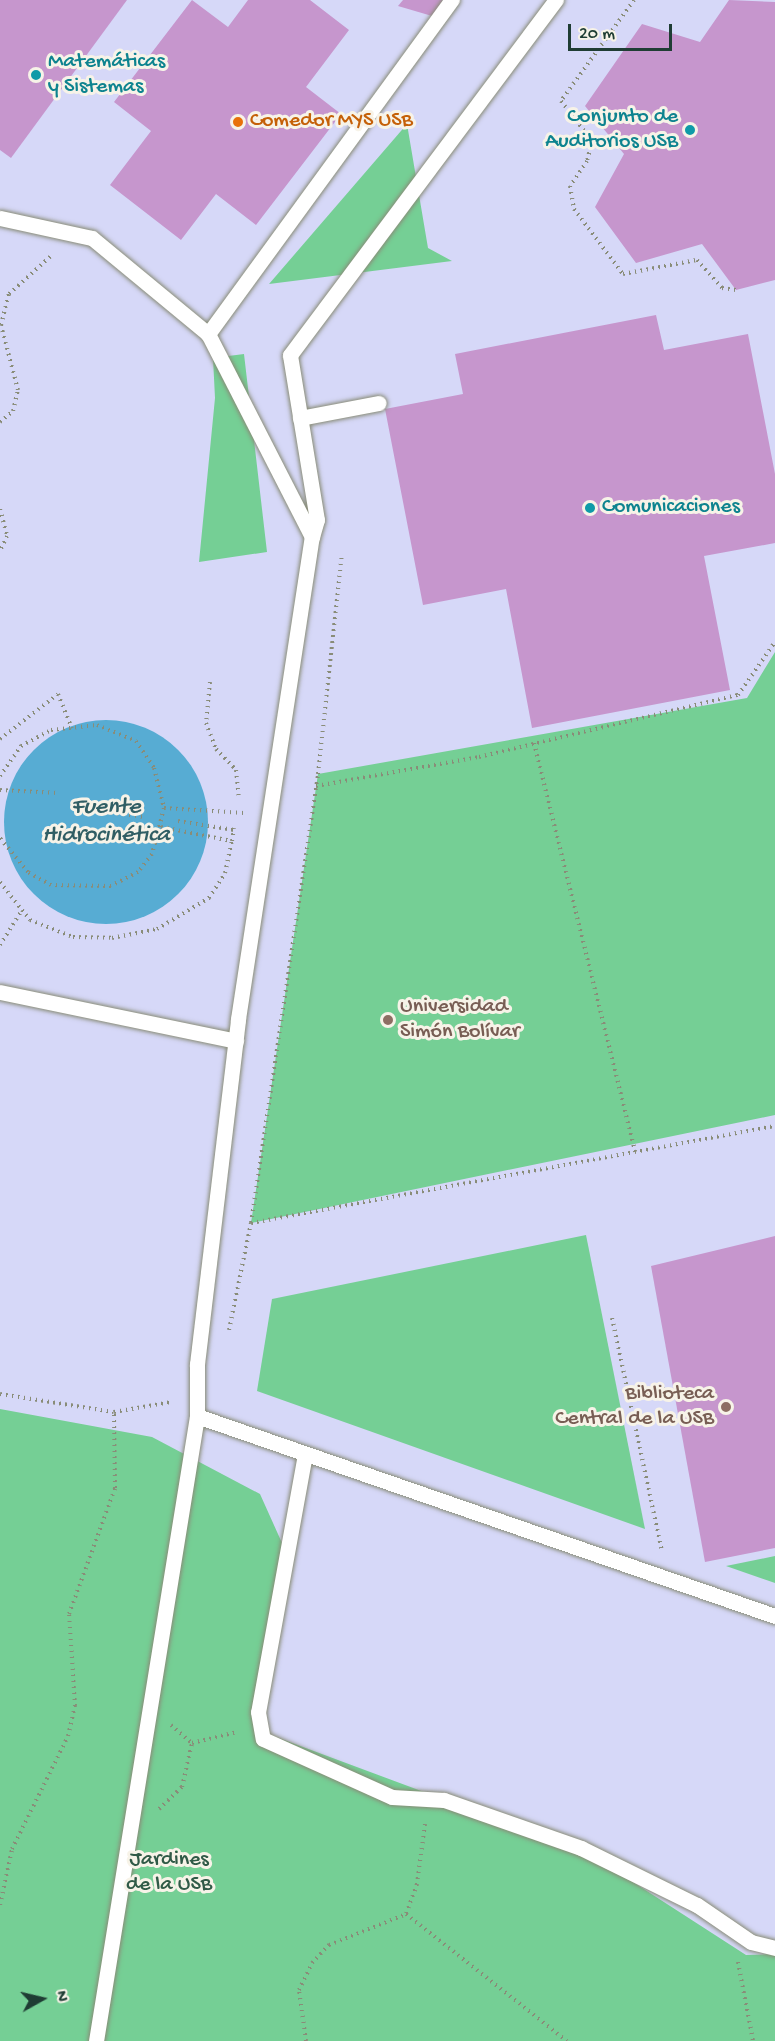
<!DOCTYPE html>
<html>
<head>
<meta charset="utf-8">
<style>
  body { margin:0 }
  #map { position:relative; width:775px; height:2041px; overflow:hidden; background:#f3dbbd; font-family:"Gochi Hand",sans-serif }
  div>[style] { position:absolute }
  .built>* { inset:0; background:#d6d8f8; transform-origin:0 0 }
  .green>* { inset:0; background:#75cf95 }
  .water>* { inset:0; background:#57acd3 }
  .round { border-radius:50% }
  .building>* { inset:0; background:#c696cd }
  .path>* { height:4px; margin-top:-2px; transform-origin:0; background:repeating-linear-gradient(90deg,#898c78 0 1.5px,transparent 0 6px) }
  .roads { filter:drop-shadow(0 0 2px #898c78) drop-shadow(0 0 2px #898c78) }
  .service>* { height:15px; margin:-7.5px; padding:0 7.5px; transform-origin:7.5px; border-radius:7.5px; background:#fff }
  .dots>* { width:16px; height:16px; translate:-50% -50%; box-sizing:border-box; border:3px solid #f7f3e8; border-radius:50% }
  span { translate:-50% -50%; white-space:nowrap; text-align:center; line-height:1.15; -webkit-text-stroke:6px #f7f3e8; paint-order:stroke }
  .culture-label { font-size:22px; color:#0d838f }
  .left { translate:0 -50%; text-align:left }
  .right { translate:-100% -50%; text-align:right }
  .food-label { font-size:22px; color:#c56008 }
  .education-label { font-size:22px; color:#785e54 }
  .park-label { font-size:22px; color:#305a47 }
  .water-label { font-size:24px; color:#305e64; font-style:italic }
  .north { position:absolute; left:12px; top:1969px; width:60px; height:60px; -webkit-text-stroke:4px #f7f3e8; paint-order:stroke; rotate:82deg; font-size:16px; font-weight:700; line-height:24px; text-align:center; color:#1f3d34 }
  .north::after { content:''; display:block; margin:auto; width:21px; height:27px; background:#1f3d34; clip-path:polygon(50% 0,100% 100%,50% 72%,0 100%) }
  .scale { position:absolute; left:568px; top:24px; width:104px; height:27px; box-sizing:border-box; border:3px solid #1f3d34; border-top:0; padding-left:8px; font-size:18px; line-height:21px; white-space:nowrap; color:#1f3d34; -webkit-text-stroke:4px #f7f3e8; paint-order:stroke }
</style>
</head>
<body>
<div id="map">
  <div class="built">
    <div style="left:0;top:0;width:775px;height:2041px"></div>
  </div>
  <div class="green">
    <div style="clip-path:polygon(407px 124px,428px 248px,452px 261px,269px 284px)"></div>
    <div style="clip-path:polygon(244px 354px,267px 552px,199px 562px,215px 398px,213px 358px)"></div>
    <div style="clip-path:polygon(775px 652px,775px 1115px,251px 1223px,318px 774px,747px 698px)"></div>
    <div style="clip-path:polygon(586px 1235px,645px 1529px,257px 1391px,272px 1299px)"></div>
    <div style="clip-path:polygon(0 1409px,152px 1437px,260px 1494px,291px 1563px,260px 1731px,588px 1853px,746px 1955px,775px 1954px,775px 2041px,0 2041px)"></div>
    <div style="clip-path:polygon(775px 1556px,775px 1583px,726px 1566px)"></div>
  </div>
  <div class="water">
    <div class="round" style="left:4px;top:720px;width:204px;height:204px"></div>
  </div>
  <div class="building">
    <div style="clip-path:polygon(0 0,127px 0,11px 158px,0 150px)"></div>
    <div style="clip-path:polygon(192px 0,228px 27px,248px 0,310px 0,349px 30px,306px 87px,341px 114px,256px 225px,216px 194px,181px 240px,110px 185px,151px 131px,114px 102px)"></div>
    <div style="clip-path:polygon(403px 0,443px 0,432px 16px,398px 6px)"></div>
    <div style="clip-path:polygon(729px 0,775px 2px,775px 280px,736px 290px,702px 244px,636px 263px,595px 207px,624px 154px,585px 106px,642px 24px,700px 42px)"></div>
    <div style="clip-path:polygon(656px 315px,664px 350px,748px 334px,775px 474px,775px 543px,704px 556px,730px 690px,532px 728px,506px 589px,423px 605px,385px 409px,463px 394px,455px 354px)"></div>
    <div style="clip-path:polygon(775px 1236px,775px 1548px,705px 1562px,651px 1266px)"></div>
  </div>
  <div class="path">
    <div style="left:634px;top:0;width:125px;rotate:125.9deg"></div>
    <div style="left:561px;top:101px;width:51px;rotate:52.2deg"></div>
    <div style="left:592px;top:141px;width:21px;rotate:104deg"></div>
    <div style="left:587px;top:161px;width:30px;rotate:124deg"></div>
    <div style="left:570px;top:186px;width:23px;rotate:80deg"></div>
    <div style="left:574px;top:209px;width:81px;rotate:53deg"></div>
    <div style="left:623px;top:274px;width:75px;rotate:-10.7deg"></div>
    <div style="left:697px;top:260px;width:38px;rotate:48deg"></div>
    <div style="left:722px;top:288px;width:14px;rotate:8deg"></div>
    <div style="left:0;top:422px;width:17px;rotate:-40deg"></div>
    <div style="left:13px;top:411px;width:22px;rotate:-77deg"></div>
    <div style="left:18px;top:390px;width:67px;rotate:-104.7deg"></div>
    <div style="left:1px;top:325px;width:32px;rotate:-76deg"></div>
    <div style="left:9px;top:294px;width:58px;rotate:-42.2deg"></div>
    <div style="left:0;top:509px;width:28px;rotate:75deg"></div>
    <div style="left:7px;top:536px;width:17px;rotate:115deg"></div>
    <div style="left:210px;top:682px;width:41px;rotate:95.6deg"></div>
    <div style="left:206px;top:723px;width:28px;rotate:69deg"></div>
    <div style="left:216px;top:749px;width:29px;rotate:46deg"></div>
    <div style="left:236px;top:770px;width:28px;rotate:84deg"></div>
    <div style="left:0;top:739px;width:73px;rotate:-37.8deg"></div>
    <div style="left:58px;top:694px;width:37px;rotate:68deg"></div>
    <div style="left:534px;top:743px;width:421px;rotate:76.1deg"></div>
    <div style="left:0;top:776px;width:37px;rotate:-55deg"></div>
    <div style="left:21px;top:746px;width:34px;rotate:-28deg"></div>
    <div style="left:51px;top:730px;width:46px;rotate:-6.2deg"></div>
    <div style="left:97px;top:725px;width:42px;rotate:22.3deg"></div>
    <div style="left:136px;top:741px;width:32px;rotate:56deg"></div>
    <div style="left:154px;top:768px;width:41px;rotate:76deg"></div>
    <div style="left:164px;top:808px;width:48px;rotate:104.6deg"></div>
    <div style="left:152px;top:854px;width:23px;rotate:128deg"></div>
    <div style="left:138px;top:872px;width:30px;rotate:153deg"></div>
    <div style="left:111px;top:886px;width:60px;rotate:-179deg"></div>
    <div style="left:51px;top:885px;width:26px;rotate:-151deg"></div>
    <div style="left:28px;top:872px;width:44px;rotate:-129.5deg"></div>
    <div style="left:316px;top:786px;width:166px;rotate:-10.1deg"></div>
    <div style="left:479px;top:757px;width:266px;rotate:-13.5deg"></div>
    <div style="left:738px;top:695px;width:65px;rotate:-55.1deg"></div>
    <div style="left:0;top:790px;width:58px;rotate:3deg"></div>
    <div style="left:164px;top:808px;width:80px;rotate:3.6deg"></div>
    <div style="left:105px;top:812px;width:39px;rotate:7deg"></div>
    <div style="left:178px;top:821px;width:57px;rotate:9.1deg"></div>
    <div style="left:161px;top:827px;width:72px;rotate:11.2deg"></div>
    <div style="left:232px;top:841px;width:13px;rotate:-81deg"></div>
    <div style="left:0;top:882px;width:36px;rotate:52deg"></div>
    <div style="left:0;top:945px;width:41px;rotate:-57.8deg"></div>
    <div style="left:22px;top:910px;width:13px;rotate:51deg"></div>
    <div style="left:30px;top:920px;width:46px;rotate:21.6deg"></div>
    <div style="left:73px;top:937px;width:39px;rotate:1deg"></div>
    <div style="left:112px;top:938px;width:46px;rotate:-11.3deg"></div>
    <div style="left:157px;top:929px;width:61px;rotate:-30.8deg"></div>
    <div style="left:209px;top:898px;width:30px;rotate:-57deg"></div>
    <div style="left:225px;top:873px;width:33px;rotate:-78deg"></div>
    <div style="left:251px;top:1223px;width:533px;rotate:-10.49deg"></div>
    <div style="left:612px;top:1318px;width:239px;rotate:77.9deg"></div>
    <div style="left:229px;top:1330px;width:109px;rotate:-78.4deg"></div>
    <div style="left:251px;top:1223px;width:454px;rotate:-81.5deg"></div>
    <div style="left:318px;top:774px;width:221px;rotate:-83.8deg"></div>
    <div style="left:0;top:1394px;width:115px;rotate:9deg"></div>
    <div style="left:114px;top:1412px;width:58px;rotate:-10deg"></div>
    <div style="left:629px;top:1397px;width:38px;rotate:-12deg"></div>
    <div style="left:171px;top:1725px;width:28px;rotate:41deg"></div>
    <div style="left:192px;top:1743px;width:46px;rotate:-13.7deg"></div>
    <div style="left:159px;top:1809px;width:32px;rotate:-44deg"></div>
    <div style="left:182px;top:1787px;width:45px;rotate:-77.2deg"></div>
    <div style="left:425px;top:1824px;width:61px;rotate:97.6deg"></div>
    <div style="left:417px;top:1884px;width:32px;rotate:110deg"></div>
    <div style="left:406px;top:1914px;width:205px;rotate:38.3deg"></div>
    <div style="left:0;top:1905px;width:57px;rotate:-77.9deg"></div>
    <div style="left:12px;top:1849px;width:126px;rotate:-63.6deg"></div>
    <div style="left:68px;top:1736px;width:31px;rotate:-77deg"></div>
    <div style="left:75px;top:1706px;width:92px;rotate:-93.7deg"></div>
    <div style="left:69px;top:1614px;width:134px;rotate:-69.9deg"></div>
    <div style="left:115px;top:1488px;width:76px;rotate:-90.8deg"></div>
    <div style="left:738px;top:1962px;width:80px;rotate:79.2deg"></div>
    <div style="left:306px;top:2041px;width:51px;rotate:-97.8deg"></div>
    <div style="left:299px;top:1990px;width:30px;rotate:-64deg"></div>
    <div style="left:312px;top:1963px;width:25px;rotate:-47deg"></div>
    <div style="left:329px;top:1945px;width:83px;rotate:-21.9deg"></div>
  </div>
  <div class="roads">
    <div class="service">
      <div style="left:0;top:218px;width:94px;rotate:12.3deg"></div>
      <div style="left:92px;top:238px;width:151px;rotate:39.6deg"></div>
      <div style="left:300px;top:418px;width:80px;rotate:-10.8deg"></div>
      <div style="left:312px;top:537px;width:18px;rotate:-74deg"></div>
      <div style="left:317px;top:520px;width:167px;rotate:-99.3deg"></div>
      <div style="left:290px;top:355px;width:444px;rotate:-53.2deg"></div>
      <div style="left:0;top:992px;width:241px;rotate:11.7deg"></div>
      <div style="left:197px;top:1416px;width:612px;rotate:19.09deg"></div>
      <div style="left:305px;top:1454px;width:262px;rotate:100.3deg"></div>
      <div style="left:258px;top:1712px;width:27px;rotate:80deg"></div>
      <div style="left:263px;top:1739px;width:141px;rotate:24.2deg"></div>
      <div style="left:392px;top:1797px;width:52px;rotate:3.3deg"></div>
      <div style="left:444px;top:1800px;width:145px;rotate:19.3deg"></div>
      <div style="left:581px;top:1848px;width:129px;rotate:26.2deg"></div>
      <div style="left:697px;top:1905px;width:65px;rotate:34.4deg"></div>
      <div style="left:751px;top:1942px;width:25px;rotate:14deg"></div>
      <div style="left:96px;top:2041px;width:633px;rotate:-80.82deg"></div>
      <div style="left:197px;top:1416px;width:52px;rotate:-90deg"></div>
      <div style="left:197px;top:1364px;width:347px;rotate:-83.2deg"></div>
      <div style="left:238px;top:1019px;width:488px;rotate:-81.3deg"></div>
      <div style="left:312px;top:537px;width:228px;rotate:-117.1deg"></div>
      <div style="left:208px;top:334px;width:414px;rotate:-53.9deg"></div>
    </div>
  </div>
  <div class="dots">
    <div style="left:36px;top:75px;background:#0f9aa8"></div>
    <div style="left:238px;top:122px;background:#e8710a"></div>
    <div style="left:690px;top:130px;background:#0f9aa8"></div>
    <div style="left:590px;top:508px;background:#0f9aa8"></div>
    <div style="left:388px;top:1020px;background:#8d6e63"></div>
    <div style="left:726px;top:1407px;background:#8d6e63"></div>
  </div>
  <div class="culture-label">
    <span class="left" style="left:48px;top:75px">Matemáticas<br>y Sistemas</span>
    <span class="right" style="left:678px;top:130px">Conjunto de<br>Auditorios USB</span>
    <span class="left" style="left:602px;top:508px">Comunicaciones</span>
  </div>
  <div class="food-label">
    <span class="left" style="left:250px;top:122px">Comedor MYS USB</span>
  </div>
  <div class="education-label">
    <span class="left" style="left:400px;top:1020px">Universidad<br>Simón Bolívar</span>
    <span class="right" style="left:714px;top:1407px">Biblioteca<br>Central de la USB</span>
  </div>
  <div class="park-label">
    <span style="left:169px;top:1873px">Jardines<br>de la USB</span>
  </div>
  <div class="water-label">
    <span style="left:106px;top:822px">Fuente<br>Hidrocinética</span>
  </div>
  <div class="north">N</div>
  <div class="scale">20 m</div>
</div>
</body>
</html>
